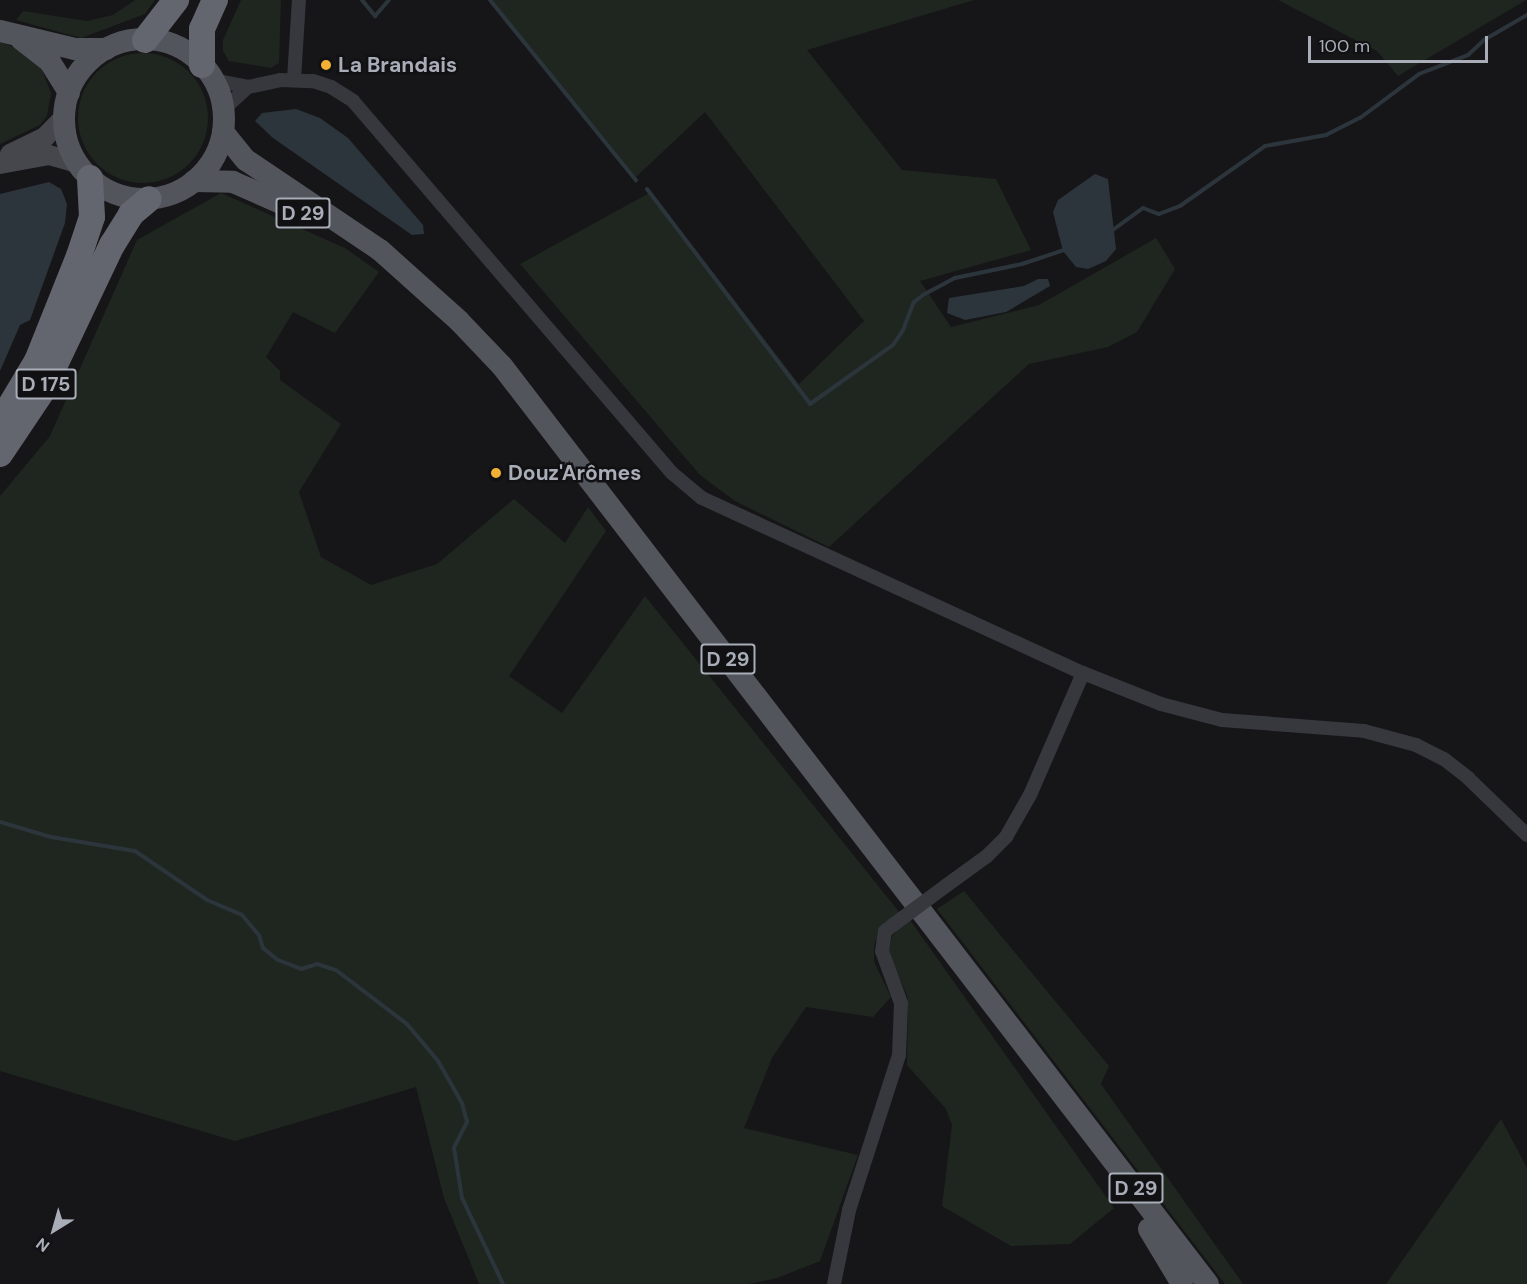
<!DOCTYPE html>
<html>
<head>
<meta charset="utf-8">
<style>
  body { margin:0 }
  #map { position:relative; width:1527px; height:1284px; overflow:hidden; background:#161618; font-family:"DM Sans",sans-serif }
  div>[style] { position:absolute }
  .green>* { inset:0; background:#1e261f }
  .round { border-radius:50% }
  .water>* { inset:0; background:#2c353c }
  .stream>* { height:4px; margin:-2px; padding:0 2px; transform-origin:2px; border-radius:2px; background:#2c353c }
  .street>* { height:14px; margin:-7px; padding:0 7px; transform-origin:7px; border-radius:7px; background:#37383d }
  .secondary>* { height:20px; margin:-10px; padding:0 10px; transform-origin:10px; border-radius:10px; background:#45474d }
  .primary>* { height:22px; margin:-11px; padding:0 11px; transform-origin:11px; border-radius:11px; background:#53555c }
  .primary>.ring { margin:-11px; padding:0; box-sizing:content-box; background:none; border:22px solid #53555c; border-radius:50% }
  .highway>* { height:26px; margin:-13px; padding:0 13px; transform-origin:13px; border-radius:13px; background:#63666e }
  .street-bridge>* { height:14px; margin:-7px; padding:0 7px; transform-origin:7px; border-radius:7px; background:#37383d }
  .dots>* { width:16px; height:16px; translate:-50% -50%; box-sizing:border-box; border:3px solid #111113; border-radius:50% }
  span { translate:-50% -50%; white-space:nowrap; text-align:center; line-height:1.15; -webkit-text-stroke:5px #111113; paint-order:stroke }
  .shield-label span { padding:2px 4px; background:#111113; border:2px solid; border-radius:4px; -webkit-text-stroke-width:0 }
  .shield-label { font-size:20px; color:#a8adb8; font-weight:700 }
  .poi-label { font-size:21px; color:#a8adb8; font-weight:700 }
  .left { translate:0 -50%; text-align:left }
  .north { position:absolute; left:24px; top:1200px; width:60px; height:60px; -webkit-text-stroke:4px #111113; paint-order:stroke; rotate:217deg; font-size:16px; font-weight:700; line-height:24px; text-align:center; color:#a8adb8 }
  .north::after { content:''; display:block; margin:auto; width:21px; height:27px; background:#a8adb8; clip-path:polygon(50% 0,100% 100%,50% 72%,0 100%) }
  .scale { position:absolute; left:1308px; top:36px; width:180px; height:27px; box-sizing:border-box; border:3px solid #a8adb8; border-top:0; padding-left:8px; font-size:18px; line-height:21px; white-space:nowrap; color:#a8adb8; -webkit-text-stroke:4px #111113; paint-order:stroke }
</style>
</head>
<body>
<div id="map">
  <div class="green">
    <div style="clip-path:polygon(135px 0,155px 0,145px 14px,81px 38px,16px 20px,23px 11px,87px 21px,113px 15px)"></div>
    <div style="clip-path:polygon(241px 0,281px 0,279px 63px,271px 68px,229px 61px,223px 51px,223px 40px)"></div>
    <div style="clip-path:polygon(491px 0,974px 0,807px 50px,902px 170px,996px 179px,1031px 250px,920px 281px,951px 327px,1039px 305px,1156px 238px,1175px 269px,1137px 332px,1108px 347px,1029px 364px,829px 547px,735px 501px,700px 475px,520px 264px,651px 192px,799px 384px,864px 321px,705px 112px,636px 177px)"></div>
    <div style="clip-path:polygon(1278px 0,1526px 0,1398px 76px,1377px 51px)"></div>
    <div style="clip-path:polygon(0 42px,19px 49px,41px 67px,51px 93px,47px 116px,40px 125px,0 144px)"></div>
    <div class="round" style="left:78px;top:53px;width:130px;height:130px"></div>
    <div style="clip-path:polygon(221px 193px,345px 248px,379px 272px,335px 333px,293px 312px,266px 357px,280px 371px,280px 380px,341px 424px,299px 492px,321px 557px,371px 585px,437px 564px,514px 499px,565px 543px,588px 507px,606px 531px,509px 676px,562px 713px,645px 596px,900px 913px,880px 930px,874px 946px,874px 962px,891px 997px,873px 1017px,806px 1007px,772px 1058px,744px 1128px,858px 1155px,820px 1261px,777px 1278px,749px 1284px,479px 1284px,444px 1198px,416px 1087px,235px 1141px,0 1071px,0 496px,50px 436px,137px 240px)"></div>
    <div style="clip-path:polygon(964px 891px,1109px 1066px,1101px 1084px,1243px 1284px,1225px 1284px,937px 909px)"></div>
    <div style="clip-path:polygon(910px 920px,1114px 1208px,1070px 1244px,1011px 1246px,942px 1206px,952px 1125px,946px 1109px,907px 1065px,908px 998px,888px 952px,893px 934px)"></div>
    <div style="clip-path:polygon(1501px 1119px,1527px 1168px,1527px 1284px,1386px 1284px)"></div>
  </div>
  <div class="water">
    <div style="clip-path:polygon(296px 109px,320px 118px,348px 138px,423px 225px,424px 234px,412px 235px,273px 138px,255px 121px,262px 113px)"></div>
    <div style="clip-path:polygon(1095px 174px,1108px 179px,1116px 249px,1106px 261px,1088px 269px,1076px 267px,1063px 251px,1053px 212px,1058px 200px)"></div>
    <div style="clip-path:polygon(49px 182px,61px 189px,67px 204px,65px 223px,30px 320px,20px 325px,0 371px,0 194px)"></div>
    <div style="clip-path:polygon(1038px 279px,1048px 279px,1050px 286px,1006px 312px,965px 320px,947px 313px,949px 298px,1024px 286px)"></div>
  </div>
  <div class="stream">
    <div style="left:362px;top:0;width:21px;rotate:51deg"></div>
    <div style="left:375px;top:16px;width:21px;rotate:-49deg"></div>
    <div style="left:490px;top:0;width:232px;rotate:51deg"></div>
    <div style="left:647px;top:189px;width:270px;rotate:52.8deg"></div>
    <div style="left:810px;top:404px;width:102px;rotate:-35.4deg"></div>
    <div style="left:893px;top:345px;width:18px;rotate:-56deg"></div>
    <div style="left:903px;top:330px;width:30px;rotate:-69deg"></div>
    <div style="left:914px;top:302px;width:11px;rotate:-38deg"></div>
    <div style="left:923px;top:295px;width:36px;rotate:-28deg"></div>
    <div style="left:955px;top:278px;width:68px;rotate:-11.8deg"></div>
    <div style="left:1022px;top:264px;width:47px;rotate:-18.4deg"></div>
    <div style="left:1110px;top:232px;width:41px;rotate:-36deg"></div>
    <div style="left:1143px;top:208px;width:17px;rotate:21deg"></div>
    <div style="left:1159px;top:214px;width:22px;rotate:-21deg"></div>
    <div style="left:1180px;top:206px;width:104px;rotate:-35.2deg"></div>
    <div style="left:1265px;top:146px;width:62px;rotate:-10.2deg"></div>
    <div style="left:1326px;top:135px;width:38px;rotate:-27deg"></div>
    <div style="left:1360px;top:118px;width:74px;rotate:-36.7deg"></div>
    <div style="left:1419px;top:74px;width:53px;rotate:-21.2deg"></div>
    <div style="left:1468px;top:55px;width:22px;rotate:-43deg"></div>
    <div style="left:1484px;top:40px;width:50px;rotate:-30.2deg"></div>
    <div style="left:0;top:822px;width:53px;rotate:16.4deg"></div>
    <div style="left:51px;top:837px;width:85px;rotate:9.5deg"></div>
    <div style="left:135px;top:851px;width:87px;rotate:34.2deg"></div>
    <div style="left:207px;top:900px;width:38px;rotate:23deg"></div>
    <div style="left:242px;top:915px;width:26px;rotate:50deg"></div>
    <div style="left:259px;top:935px;width:14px;rotate:73deg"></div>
    <div style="left:263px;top:948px;width:19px;rotate:39deg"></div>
    <div style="left:278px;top:960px;width:25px;rotate:21deg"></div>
    <div style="left:301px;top:969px;width:17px;rotate:-17deg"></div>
    <div style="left:317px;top:964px;width:20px;rotate:18deg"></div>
    <div style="left:336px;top:970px;width:89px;rotate:37.3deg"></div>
    <div style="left:407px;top:1024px;width:48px;rotate:50deg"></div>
    <div style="left:438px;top:1061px;width:48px;rotate:60.3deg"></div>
    <div style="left:462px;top:1103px;width:20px;rotate:75deg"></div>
    <div style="left:467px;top:1122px;width:29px;rotate:117deg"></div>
    <div style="left:454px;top:1148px;width:51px;rotate:80.9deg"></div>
    <div style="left:462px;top:1198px;width:95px;rotate:64.5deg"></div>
  </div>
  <div class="street">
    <div style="left:294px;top:79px;width:79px;rotate:-86.4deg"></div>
    <div style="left:213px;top:80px;width:36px;rotate:11deg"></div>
    <div style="left:248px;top:87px;width:33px;rotate:-12deg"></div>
    <div style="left:280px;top:80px;width:33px;rotate:2deg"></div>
    <div style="left:313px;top:81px;width:19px;rotate:18deg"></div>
    <div style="left:331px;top:87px;width:26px;rotate:32deg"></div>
    <div style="left:353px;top:101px;width:490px;rotate:49.4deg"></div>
    <div style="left:672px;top:473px;width:39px;rotate:40deg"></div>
    <div style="left:702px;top:498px;width:419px;rotate:24.7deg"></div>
    <div style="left:1083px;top:673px;width:84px;rotate:21.7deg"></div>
    <div style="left:1161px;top:704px;width:63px;rotate:14.7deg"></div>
    <div style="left:1222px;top:720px;width:142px;rotate:4.4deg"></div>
    <div style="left:1364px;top:731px;width:54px;rotate:15.1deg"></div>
    <div style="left:1416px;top:745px;width:31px;rotate:27deg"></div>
    <div style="left:1444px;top:759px;width:31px;rotate:38deg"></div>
    <div style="left:1468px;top:778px;width:82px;rotate:44deg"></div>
    <div style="left:223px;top:110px;width:34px;rotate:-43deg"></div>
    <div style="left:947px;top:885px;width:49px;rotate:-35.9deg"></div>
    <div style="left:987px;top:856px;width:27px;rotate:-45deg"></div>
    <div style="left:1006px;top:837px;width:48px;rotate:-60.3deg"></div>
    <div style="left:1030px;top:795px;width:133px;rotate:-66.5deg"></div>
    <div style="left:834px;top:1284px;width:76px;rotate:-78.5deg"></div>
    <div style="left:849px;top:1210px;width:163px;rotate:-72.1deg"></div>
    <div style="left:899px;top:1055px;width:52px;rotate:-87.8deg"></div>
    <div style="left:901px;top:1003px;width:55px;rotate:-110.1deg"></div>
    <div style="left:882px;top:951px;width:20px;rotate:-81deg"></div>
    <div style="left:885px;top:931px;width:10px;rotate:-37deg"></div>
  </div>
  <div class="secondary">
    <div style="left:10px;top:154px;width:39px;rotate:-26deg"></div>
    <div style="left:45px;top:137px;width:28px;rotate:-46deg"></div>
    <div style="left:0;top:164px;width:50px;rotate:-10.4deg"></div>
    <div style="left:49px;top:155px;width:29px;rotate:16deg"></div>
  </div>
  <div class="primary">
    <div style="left:0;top:31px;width:77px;rotate:13.5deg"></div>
    <div style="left:75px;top:49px;width:31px"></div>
    <div style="left:21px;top:39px;width:37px;rotate:38deg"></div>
    <div style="left:50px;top:62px;width:36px;rotate:58deg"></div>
    <div class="ring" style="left:64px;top:39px;width:138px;height:138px"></div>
    <div style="left:223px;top:132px;width:36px;rotate:51deg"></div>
    <div style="left:246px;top:160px;width:161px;rotate:33.9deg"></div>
    <div style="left:380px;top:250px;width:106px;rotate:41.9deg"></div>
    <div style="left:459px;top:321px;width:62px;rotate:46.3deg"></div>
    <div style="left:502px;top:366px;width:1158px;rotate:52.44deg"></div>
    <div style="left:194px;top:181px;width:39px;rotate:1deg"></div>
    <div style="left:233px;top:182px;width:80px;rotate:23.7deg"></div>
    <div style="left:1149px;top:1229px;width:64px;rotate:59deg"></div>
  </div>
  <div class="highway">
    <div style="left:145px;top:40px;width:51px;rotate:-52.2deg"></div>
    <div style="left:202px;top:65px;width:36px;rotate:-90deg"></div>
    <div style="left:202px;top:29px;width:32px;rotate:-66deg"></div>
    <div style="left:0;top:423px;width:72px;rotate:-59.2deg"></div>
    <div style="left:37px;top:361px;width:113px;rotate:-68.2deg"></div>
    <div style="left:79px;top:256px;width:41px;rotate:-71.6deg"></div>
    <div style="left:92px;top:217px;width:39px;rotate:-93deg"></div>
    <div style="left:0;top:454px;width:77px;rotate:-56.1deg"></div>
    <div style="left:43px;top:390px;width:161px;rotate:-64.6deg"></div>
    <div style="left:112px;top:245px;width:36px;rotate:-58deg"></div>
    <div style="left:131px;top:214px;width:23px;rotate:-40deg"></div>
  </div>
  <div class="street-bridge">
    <div style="left:893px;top:925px;width:67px;rotate:-36.5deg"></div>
  </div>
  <div class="dots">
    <div style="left:326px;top:65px;background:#f2b134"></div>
    <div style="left:496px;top:473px;background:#f2b134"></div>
  </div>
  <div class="shield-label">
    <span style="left:303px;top:213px">D 29</span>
    <span style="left:46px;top:384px">D 175</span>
    <span style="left:728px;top:659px">D 29</span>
    <span style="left:1136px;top:1188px">D 29</span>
  </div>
  <div class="poi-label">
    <span class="left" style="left:338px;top:65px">La Brandais</span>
    <span class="left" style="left:508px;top:473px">Douz'Arômes</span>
  </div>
  <div class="north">N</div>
  <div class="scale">100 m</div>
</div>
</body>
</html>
